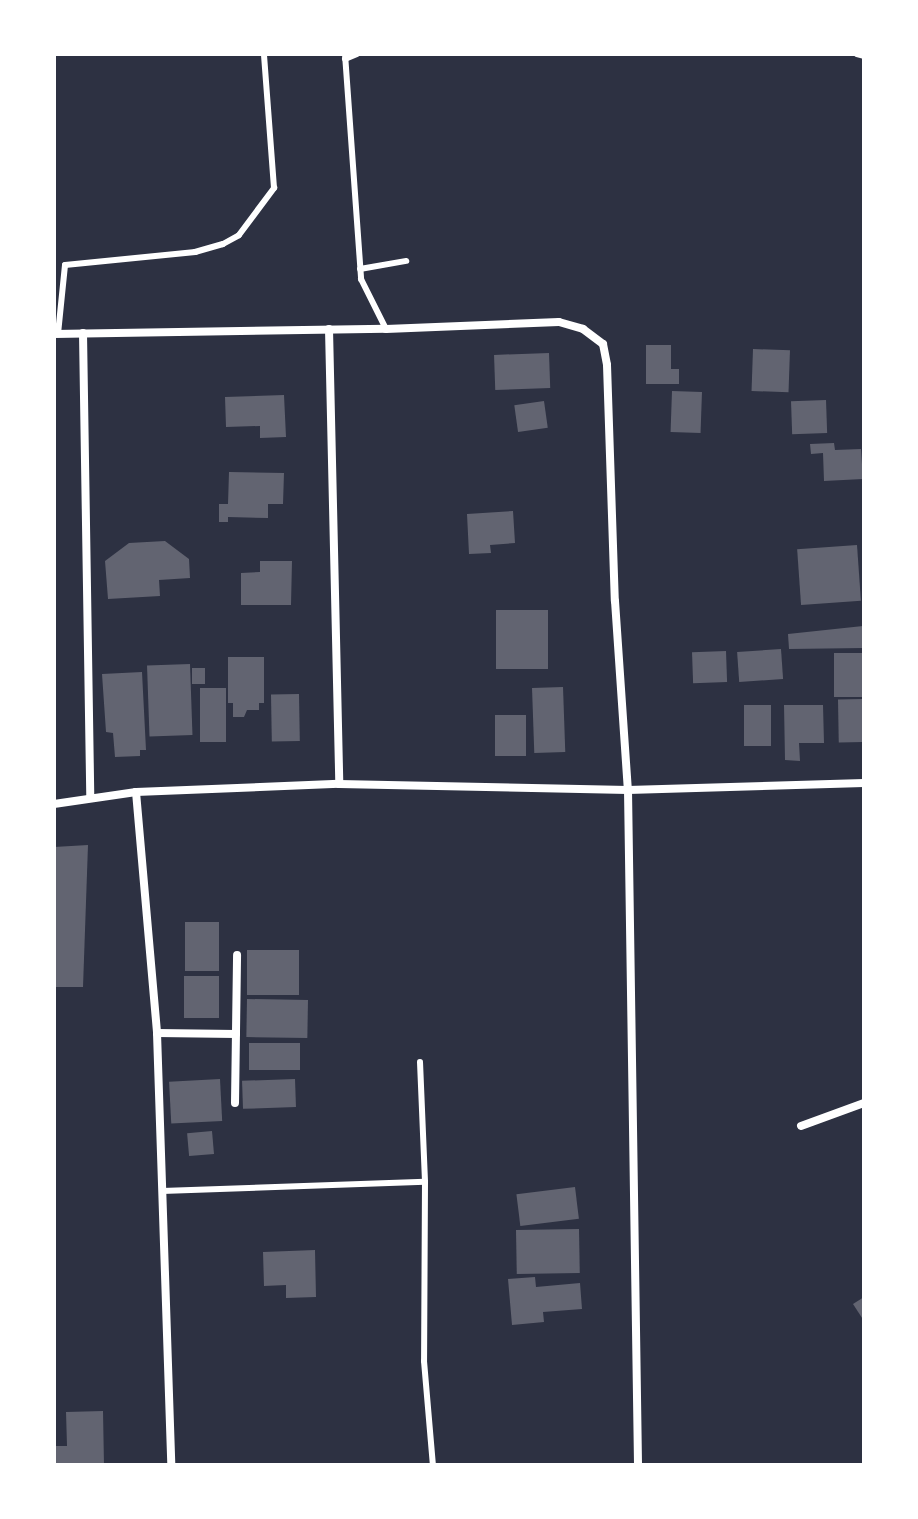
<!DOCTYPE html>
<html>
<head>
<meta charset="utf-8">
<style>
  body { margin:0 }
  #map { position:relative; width:918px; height:1519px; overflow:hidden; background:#2d3142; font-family:Raleway,sans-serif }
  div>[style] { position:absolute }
  .building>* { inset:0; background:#626471; transform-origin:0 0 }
  .service>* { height:6px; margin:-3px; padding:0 3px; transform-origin:3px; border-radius:3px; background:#fff }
  .minor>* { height:8px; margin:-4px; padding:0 4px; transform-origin:4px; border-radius:4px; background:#fff }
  span { translate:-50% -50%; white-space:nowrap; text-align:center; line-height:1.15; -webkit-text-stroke:6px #fff; paint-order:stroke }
  .frame { position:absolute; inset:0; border:56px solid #fff; pointer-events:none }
</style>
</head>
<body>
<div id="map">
  <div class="building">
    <div style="clip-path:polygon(646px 345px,671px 345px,671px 369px,679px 369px,679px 384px,646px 384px)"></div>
    <div style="left:753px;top:349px;width:37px;height:42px;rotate:2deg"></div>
    <div style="left:549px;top:353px;width:35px;height:55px;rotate:88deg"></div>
    <div style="left:672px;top:391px;width:30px;height:41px;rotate:2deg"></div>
    <div style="clip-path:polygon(284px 395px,286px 437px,260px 438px,260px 426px,226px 427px,225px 397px)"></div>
    <div style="left:826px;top:400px;width:33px;height:35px;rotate:88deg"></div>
    <div style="left:544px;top:401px;width:27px;height:30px;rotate:82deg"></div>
    <div style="clip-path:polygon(834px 443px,835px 450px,861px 449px,863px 479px,824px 481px,823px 453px,811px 454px,810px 444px)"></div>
    <div style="clip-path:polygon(229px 472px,284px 473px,283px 504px,268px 504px,268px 518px,228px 517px,228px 522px,219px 522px,219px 504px,228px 504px)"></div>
    <div style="clip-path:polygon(513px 511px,515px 543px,490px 545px,491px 553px,469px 554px,467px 514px)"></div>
    <div style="clip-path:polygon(165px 541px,189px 559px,190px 578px,159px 580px,160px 596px,108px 599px,105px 561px,129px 543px)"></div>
    <div style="left:857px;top:545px;width:56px;height:60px;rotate:86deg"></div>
    <div style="clip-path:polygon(260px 561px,292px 561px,291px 605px,241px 605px,241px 573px,260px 572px)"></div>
    <div style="left:548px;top:610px;width:59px;height:52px;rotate:90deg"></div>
    <div style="clip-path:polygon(863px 626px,864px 648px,789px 649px,788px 634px)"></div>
    <div style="left:781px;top:649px;width:30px;height:44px;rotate:86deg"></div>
    <div style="left:726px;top:651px;width:31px;height:34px;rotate:88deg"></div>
    <div style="left:864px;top:653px;width:44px;height:30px;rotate:90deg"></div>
    <div style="clip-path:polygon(228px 657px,264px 657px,264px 703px,259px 703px,259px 710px,247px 710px,244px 717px,233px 717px,233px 703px,228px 703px)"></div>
    <div style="left:190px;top:664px;width:71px;height:43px;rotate:88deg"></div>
    <div style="left:205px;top:668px;width:16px;height:13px;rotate:90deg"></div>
    <div style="clip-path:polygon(142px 672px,146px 750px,140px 750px,140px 756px,115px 757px,113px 733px,106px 732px,102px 674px)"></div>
    <div style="left:563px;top:687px;width:65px;height:31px;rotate:88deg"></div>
    <div style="left:200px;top:688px;width:26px;height:54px"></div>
    <div style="left:299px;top:694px;width:47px;height:28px;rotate:89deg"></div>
    <div style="left:863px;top:699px;width:43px;height:25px;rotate:89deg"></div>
    <div style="left:744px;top:705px;width:27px;height:41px"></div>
    <div style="clip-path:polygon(784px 705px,823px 705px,824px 743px,799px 743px,800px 761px,785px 760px)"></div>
    <div style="left:495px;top:715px;width:31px;height:41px"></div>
    <div style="clip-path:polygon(88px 845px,83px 987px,54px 987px,54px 847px)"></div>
    <div style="left:219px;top:922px;width:49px;height:34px;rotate:90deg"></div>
    <div style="left:247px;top:950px;width:52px;height:45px"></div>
    <div style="left:184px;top:976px;width:35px;height:42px"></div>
    <div style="left:247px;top:999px;width:61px;height:38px;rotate:1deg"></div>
    <div style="left:249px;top:1043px;width:51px;height:27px"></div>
    <div style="left:220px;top:1079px;width:42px;height:51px;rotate:87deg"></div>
    <div style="left:295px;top:1079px;width:28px;height:53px;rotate:88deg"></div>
    <div style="left:212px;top:1131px;width:23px;height:25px;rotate:85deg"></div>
    <div style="left:575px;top:1187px;width:32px;height:59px;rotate:83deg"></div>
    <div style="left:579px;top:1229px;width:44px;height:63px;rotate:89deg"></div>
    <div style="clip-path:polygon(315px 1250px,316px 1297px,286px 1298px,286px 1285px,264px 1286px,263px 1252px)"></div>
    <div style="clip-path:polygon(535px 1277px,536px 1287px,580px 1283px,582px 1309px,543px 1312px,544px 1322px,512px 1325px,508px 1279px)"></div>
    <div style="clip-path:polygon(864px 1297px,864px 1321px,853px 1304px)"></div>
    <div style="clip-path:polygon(103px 1411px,104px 1465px,54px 1465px,54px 1446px,67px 1446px,66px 1412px)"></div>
  </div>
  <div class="service">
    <div style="left:345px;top:54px;width:226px;rotate:85.9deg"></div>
    <div style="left:361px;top:279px;width:56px;rotate:63.4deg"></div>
    <div style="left:857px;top:54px;width:7px;rotate:16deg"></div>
    <div style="left:345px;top:59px;width:13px;rotate:-23deg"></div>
    <div style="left:360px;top:269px;width:47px;rotate:-9.9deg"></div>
    <div style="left:58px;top:334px;width:69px;rotate:-84.2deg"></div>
    <div style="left:65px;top:265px;width:131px;rotate:-5.7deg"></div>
    <div style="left:195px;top:252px;width:29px;rotate:-16deg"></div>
    <div style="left:223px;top:244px;width:18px;rotate:-29deg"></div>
    <div style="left:239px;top:235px;width:59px;rotate:-53.3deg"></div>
    <div style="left:274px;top:188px;width:134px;rotate:-94.3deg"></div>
    <div style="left:420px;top:1062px;width:120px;rotate:87.6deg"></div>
    <div style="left:162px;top:1191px;width:263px;rotate:-2deg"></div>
    <div style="left:425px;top:1182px;width:179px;rotate:90.3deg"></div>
    <div style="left:424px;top:1361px;width:104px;rotate:85.1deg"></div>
  </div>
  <div class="minor">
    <div style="left:329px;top:329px;width:455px;rotate:88.7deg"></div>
    <div style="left:83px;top:333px;width:465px;rotate:89.1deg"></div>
    <div style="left:54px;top:334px;width:332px;rotate:-0.9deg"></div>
    <div style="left:386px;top:329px;width:173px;rotate:-2.3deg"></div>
    <div style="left:559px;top:322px;width:25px;rotate:16deg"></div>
    <div style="left:583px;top:329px;width:25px;rotate:37deg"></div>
    <div style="left:603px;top:344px;width:21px;rotate:79deg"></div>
    <div style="left:607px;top:365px;width:236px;rotate:88.1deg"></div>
    <div style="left:615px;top:601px;width:189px;rotate:86.1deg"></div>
    <div style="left:628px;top:790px;width:675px;rotate:89.15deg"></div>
    <div style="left:136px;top:792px;width:242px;rotate:85deg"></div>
    <div style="left:157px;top:1033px;width:432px;rotate:88.1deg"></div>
    <div style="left:54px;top:804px;width:83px;rotate:-8.3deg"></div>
    <div style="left:136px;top:792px;width:203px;rotate:-2.3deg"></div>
    <div style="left:339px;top:784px;width:289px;rotate:1.2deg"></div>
    <div style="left:628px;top:790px;width:236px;rotate:-1.7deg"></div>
    <div style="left:157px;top:1033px;width:79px;rotate:0.7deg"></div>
    <div style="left:235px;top:1103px;width:148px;rotate:-89.2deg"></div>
    <div style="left:801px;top:1126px;width:67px;rotate:-20.1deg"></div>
  </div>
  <div class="frame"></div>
</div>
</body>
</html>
